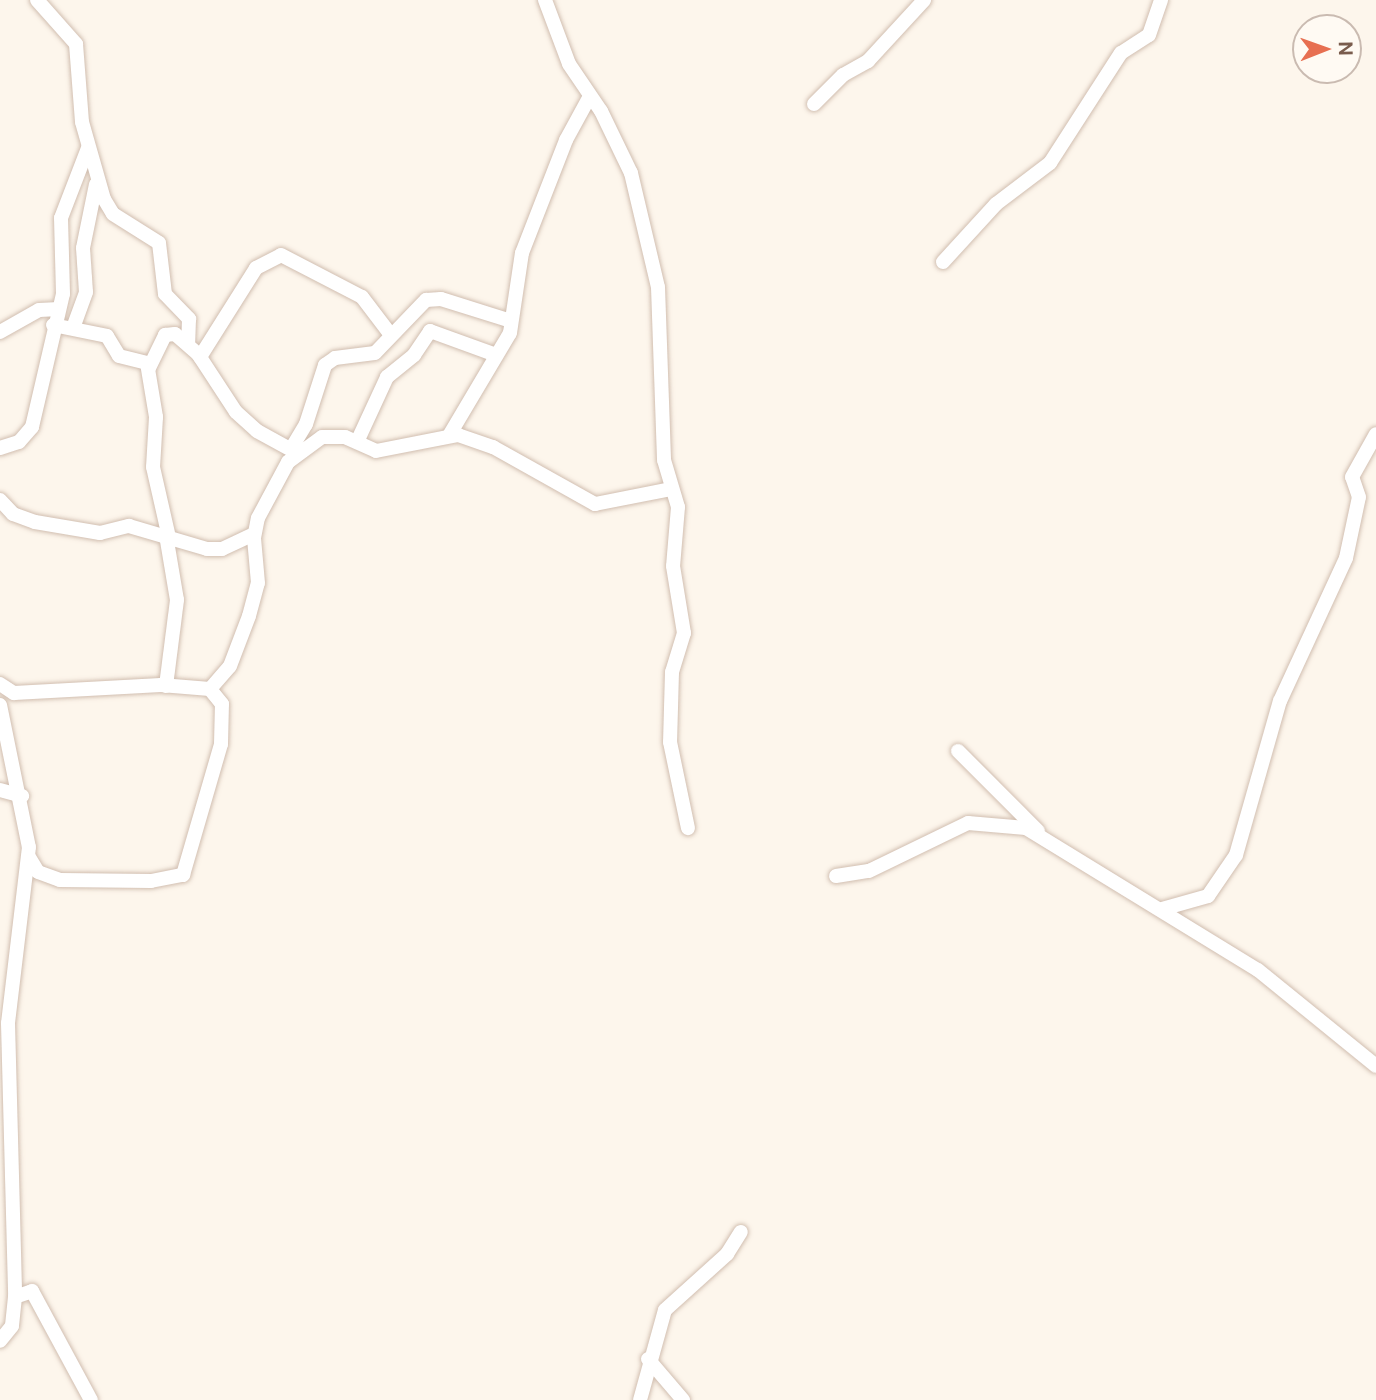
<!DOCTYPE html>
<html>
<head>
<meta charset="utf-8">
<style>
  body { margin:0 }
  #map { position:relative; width:1376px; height:1400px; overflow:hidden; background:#fdf6ec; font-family:"Public Sans",sans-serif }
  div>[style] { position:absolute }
  .roads { filter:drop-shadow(0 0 2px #d1beb0) drop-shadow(0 0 2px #d1beb0) }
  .minor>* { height:14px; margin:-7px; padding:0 7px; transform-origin:7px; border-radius:7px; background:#fff }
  span { translate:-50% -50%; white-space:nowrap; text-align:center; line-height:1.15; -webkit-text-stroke:5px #fffaf3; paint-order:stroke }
  .north { position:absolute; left:1292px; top:14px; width:70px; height:70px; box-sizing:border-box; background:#fffaf3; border:2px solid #cabbb1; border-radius:50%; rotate:89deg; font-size:19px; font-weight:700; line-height:28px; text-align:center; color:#7a5c4d }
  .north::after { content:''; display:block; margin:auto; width:24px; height:32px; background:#e76f51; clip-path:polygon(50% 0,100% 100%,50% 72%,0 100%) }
</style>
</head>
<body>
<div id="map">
  <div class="roads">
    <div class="minor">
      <div style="left:37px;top:0;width:59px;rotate:48.4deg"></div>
      <div style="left:76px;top:44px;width:78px;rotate:85.6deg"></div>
      <div style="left:82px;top:122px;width:80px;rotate:74.1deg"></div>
      <div style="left:104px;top:199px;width:17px;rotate:59deg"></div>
      <div style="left:113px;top:214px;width:54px;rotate:32.2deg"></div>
      <div style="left:159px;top:243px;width:51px;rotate:83.3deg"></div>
      <div style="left:165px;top:294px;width:35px;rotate:46deg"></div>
      <div style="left:189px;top:319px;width:23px;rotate:92deg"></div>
      <div style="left:545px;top:0;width:68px;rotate:69.4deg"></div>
      <div style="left:569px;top:64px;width:57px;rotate:55.8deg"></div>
      <div style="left:601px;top:111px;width:69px;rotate:64.2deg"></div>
      <div style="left:631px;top:173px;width:117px;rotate:76.7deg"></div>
      <div style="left:658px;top:287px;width:173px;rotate:88deg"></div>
      <div style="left:664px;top:460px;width:49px;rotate:73.4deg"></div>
      <div style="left:678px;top:507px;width:59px;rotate:94.8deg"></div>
      <div style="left:673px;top:566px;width:68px;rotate:80.7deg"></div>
      <div style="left:684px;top:633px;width:41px;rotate:107.1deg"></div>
      <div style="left:672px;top:672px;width:70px;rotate:91.6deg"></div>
      <div style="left:670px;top:742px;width:88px;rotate:78.2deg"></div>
      <div style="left:814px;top:104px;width:41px;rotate:-45deg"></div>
      <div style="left:843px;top:75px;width:29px;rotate:-29deg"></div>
      <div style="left:868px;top:61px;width:83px;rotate:-47.4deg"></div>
      <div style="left:943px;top:262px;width:79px;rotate:-47.6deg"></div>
      <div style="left:996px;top:204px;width:68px;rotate:-37.2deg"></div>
      <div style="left:1050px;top:163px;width:131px;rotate:-57.2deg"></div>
      <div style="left:1121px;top:53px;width:33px;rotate:-33deg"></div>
      <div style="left:1149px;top:35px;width:37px;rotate:-71deg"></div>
      <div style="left:53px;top:325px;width:55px;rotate:11.5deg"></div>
      <div style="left:107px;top:336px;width:23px;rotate:59deg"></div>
      <div style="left:119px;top:356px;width:29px;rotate:14deg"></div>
      <div style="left:147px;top:363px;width:55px;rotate:80.5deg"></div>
      <div style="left:156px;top:417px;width:50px;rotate:93.4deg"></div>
      <div style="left:153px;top:467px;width:77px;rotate:77.2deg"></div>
      <div style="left:73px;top:328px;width:38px;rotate:-70deg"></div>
      <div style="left:86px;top:292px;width:44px;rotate:-93.9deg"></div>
      <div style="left:83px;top:248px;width:65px;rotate:-78.5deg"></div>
      <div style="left:0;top:332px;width:45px;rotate:-29.4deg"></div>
      <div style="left:39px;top:310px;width:20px;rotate:-3deg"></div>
      <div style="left:200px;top:357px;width:105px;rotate:-57.8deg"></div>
      <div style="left:256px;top:268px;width:28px;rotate:-27deg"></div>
      <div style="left:281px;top:255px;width:91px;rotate:27.4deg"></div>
      <div style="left:362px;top:297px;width:48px;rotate:52.7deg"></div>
      <div style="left:149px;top:368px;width:37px;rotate:-64deg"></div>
      <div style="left:165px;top:335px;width:10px;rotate:-6deg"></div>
      <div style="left:175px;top:334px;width:30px;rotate:41deg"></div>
      <div style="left:198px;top:354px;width:69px;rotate:56.8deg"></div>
      <div style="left:236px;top:412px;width:28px;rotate:42deg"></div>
      <div style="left:257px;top:431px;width:46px;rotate:28.8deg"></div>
      <div style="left:450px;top:434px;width:117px;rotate:-59.3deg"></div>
      <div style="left:510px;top:333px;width:81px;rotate:-81.5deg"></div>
      <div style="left:522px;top:253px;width:121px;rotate:-68.7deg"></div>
      <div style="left:566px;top:140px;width:50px;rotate:-61.4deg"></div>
      <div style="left:357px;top:442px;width:72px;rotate:-65.2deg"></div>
      <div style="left:387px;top:377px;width:35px;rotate:-39deg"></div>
      <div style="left:414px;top:355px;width:29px;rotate:-56deg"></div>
      <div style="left:430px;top:331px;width:70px;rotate:20deg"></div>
      <div style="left:0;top:448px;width:20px;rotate:-18deg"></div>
      <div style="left:19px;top:442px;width:20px;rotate:-49deg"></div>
      <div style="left:32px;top:427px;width:137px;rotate:-76.9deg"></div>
      <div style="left:63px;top:294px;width:76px;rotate:-91.5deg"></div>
      <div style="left:61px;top:218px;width:75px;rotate:-68.9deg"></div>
      <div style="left:291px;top:449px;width:29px;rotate:-59deg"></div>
      <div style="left:306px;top:424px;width:62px;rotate:-72.1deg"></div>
      <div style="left:325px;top:365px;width:12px;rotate:-35deg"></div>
      <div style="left:335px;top:358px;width:40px;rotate:-7.1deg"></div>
      <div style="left:375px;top:353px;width:74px;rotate:-46.1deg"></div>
      <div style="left:426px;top:300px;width:15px;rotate:-4deg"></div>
      <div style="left:441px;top:299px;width:73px;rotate:17.4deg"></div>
      <div style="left:0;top:500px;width:19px;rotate:47deg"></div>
      <div style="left:13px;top:514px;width:23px;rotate:20deg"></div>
      <div style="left:35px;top:522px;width:66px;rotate:9.6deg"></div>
      <div style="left:100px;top:533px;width:30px;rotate:-14deg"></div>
      <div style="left:129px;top:526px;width:81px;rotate:16.4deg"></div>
      <div style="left:207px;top:549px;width:15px"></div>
      <div style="left:222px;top:549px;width:35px;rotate:-25deg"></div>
      <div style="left:0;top:684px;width:17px;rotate:33deg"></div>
      <div style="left:14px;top:693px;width:147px;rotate:-3.1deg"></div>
      <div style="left:161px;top:685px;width:49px;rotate:4.7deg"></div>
      <div style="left:210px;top:689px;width:30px;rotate:-49deg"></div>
      <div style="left:230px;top:666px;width:53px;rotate:-69.2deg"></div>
      <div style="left:249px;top:616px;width:34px;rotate:-75deg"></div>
      <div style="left:258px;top:583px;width:45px;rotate:-95.1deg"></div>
      <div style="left:254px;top:538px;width:20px;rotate:-79deg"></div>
      <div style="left:258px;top:518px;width:64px;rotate:-61.8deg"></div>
      <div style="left:288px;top:462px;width:42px;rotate:-36.3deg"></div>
      <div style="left:322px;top:437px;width:23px"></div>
      <div style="left:345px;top:437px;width:34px;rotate:24deg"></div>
      <div style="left:376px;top:451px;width:84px;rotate:-11deg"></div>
      <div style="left:458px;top:435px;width:37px;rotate:19deg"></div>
      <div style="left:493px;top:447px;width:117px;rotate:29.2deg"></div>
      <div style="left:595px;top:504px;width:77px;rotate:-11.2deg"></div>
      <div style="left:166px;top:686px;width:87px;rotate:-82.7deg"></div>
      <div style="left:177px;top:600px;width:60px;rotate:-99.6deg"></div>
      <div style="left:0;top:705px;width:145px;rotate:78.5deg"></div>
      <div style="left:29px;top:847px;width:177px;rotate:96.8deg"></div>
      <div style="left:8px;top:1023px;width:274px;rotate:88.5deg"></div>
      <div style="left:15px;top:1297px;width:29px;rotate:96deg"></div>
      <div style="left:12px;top:1326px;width:19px;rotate:129deg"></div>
      <div style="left:958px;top:751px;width:113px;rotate:45deg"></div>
      <div style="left:0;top:790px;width:23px;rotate:15deg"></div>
      <div style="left:29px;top:857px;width:17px;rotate:59deg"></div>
      <div style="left:38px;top:872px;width:23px;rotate:20deg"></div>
      <div style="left:60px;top:880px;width:91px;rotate:0.6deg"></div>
      <div style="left:151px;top:881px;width:33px;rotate:-11deg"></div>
      <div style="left:183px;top:875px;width:136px;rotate:-73.8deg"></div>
      <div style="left:221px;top:744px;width:40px;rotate:-88.6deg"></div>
      <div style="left:222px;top:704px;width:19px;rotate:-129deg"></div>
      <div style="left:836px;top:876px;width:33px;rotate:-9deg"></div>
      <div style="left:869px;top:871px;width:110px;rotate:-25.9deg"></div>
      <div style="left:968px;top:823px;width:58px;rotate:4.9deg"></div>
      <div style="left:1026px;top:828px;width:272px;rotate:31.5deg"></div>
      <div style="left:1258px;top:970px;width:152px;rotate:39.1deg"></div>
      <div style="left:1162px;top:909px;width:48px;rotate:-15.8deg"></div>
      <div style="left:1208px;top:896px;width:50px;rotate:-55.7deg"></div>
      <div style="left:1236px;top:855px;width:160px;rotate:-74.1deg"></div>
      <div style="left:1280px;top:701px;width:157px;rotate:-65.2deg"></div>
      <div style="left:1346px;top:558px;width:62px;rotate:-78deg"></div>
      <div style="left:1359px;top:497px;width:21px;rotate:-109deg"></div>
      <div style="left:1352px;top:477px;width:49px;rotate:-60.8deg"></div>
      <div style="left:15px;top:1297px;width:18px;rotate:-19deg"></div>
      <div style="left:32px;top:1291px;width:124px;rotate:61.6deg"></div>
      <div style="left:648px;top:1359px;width:54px;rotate:49.5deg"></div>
      <div style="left:640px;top:1400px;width:93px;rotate:-74.5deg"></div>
      <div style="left:665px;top:1310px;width:84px;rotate:-42.1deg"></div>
      <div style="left:727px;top:1254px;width:26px;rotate:-58deg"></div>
    </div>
  </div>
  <div class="north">N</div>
</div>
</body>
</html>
